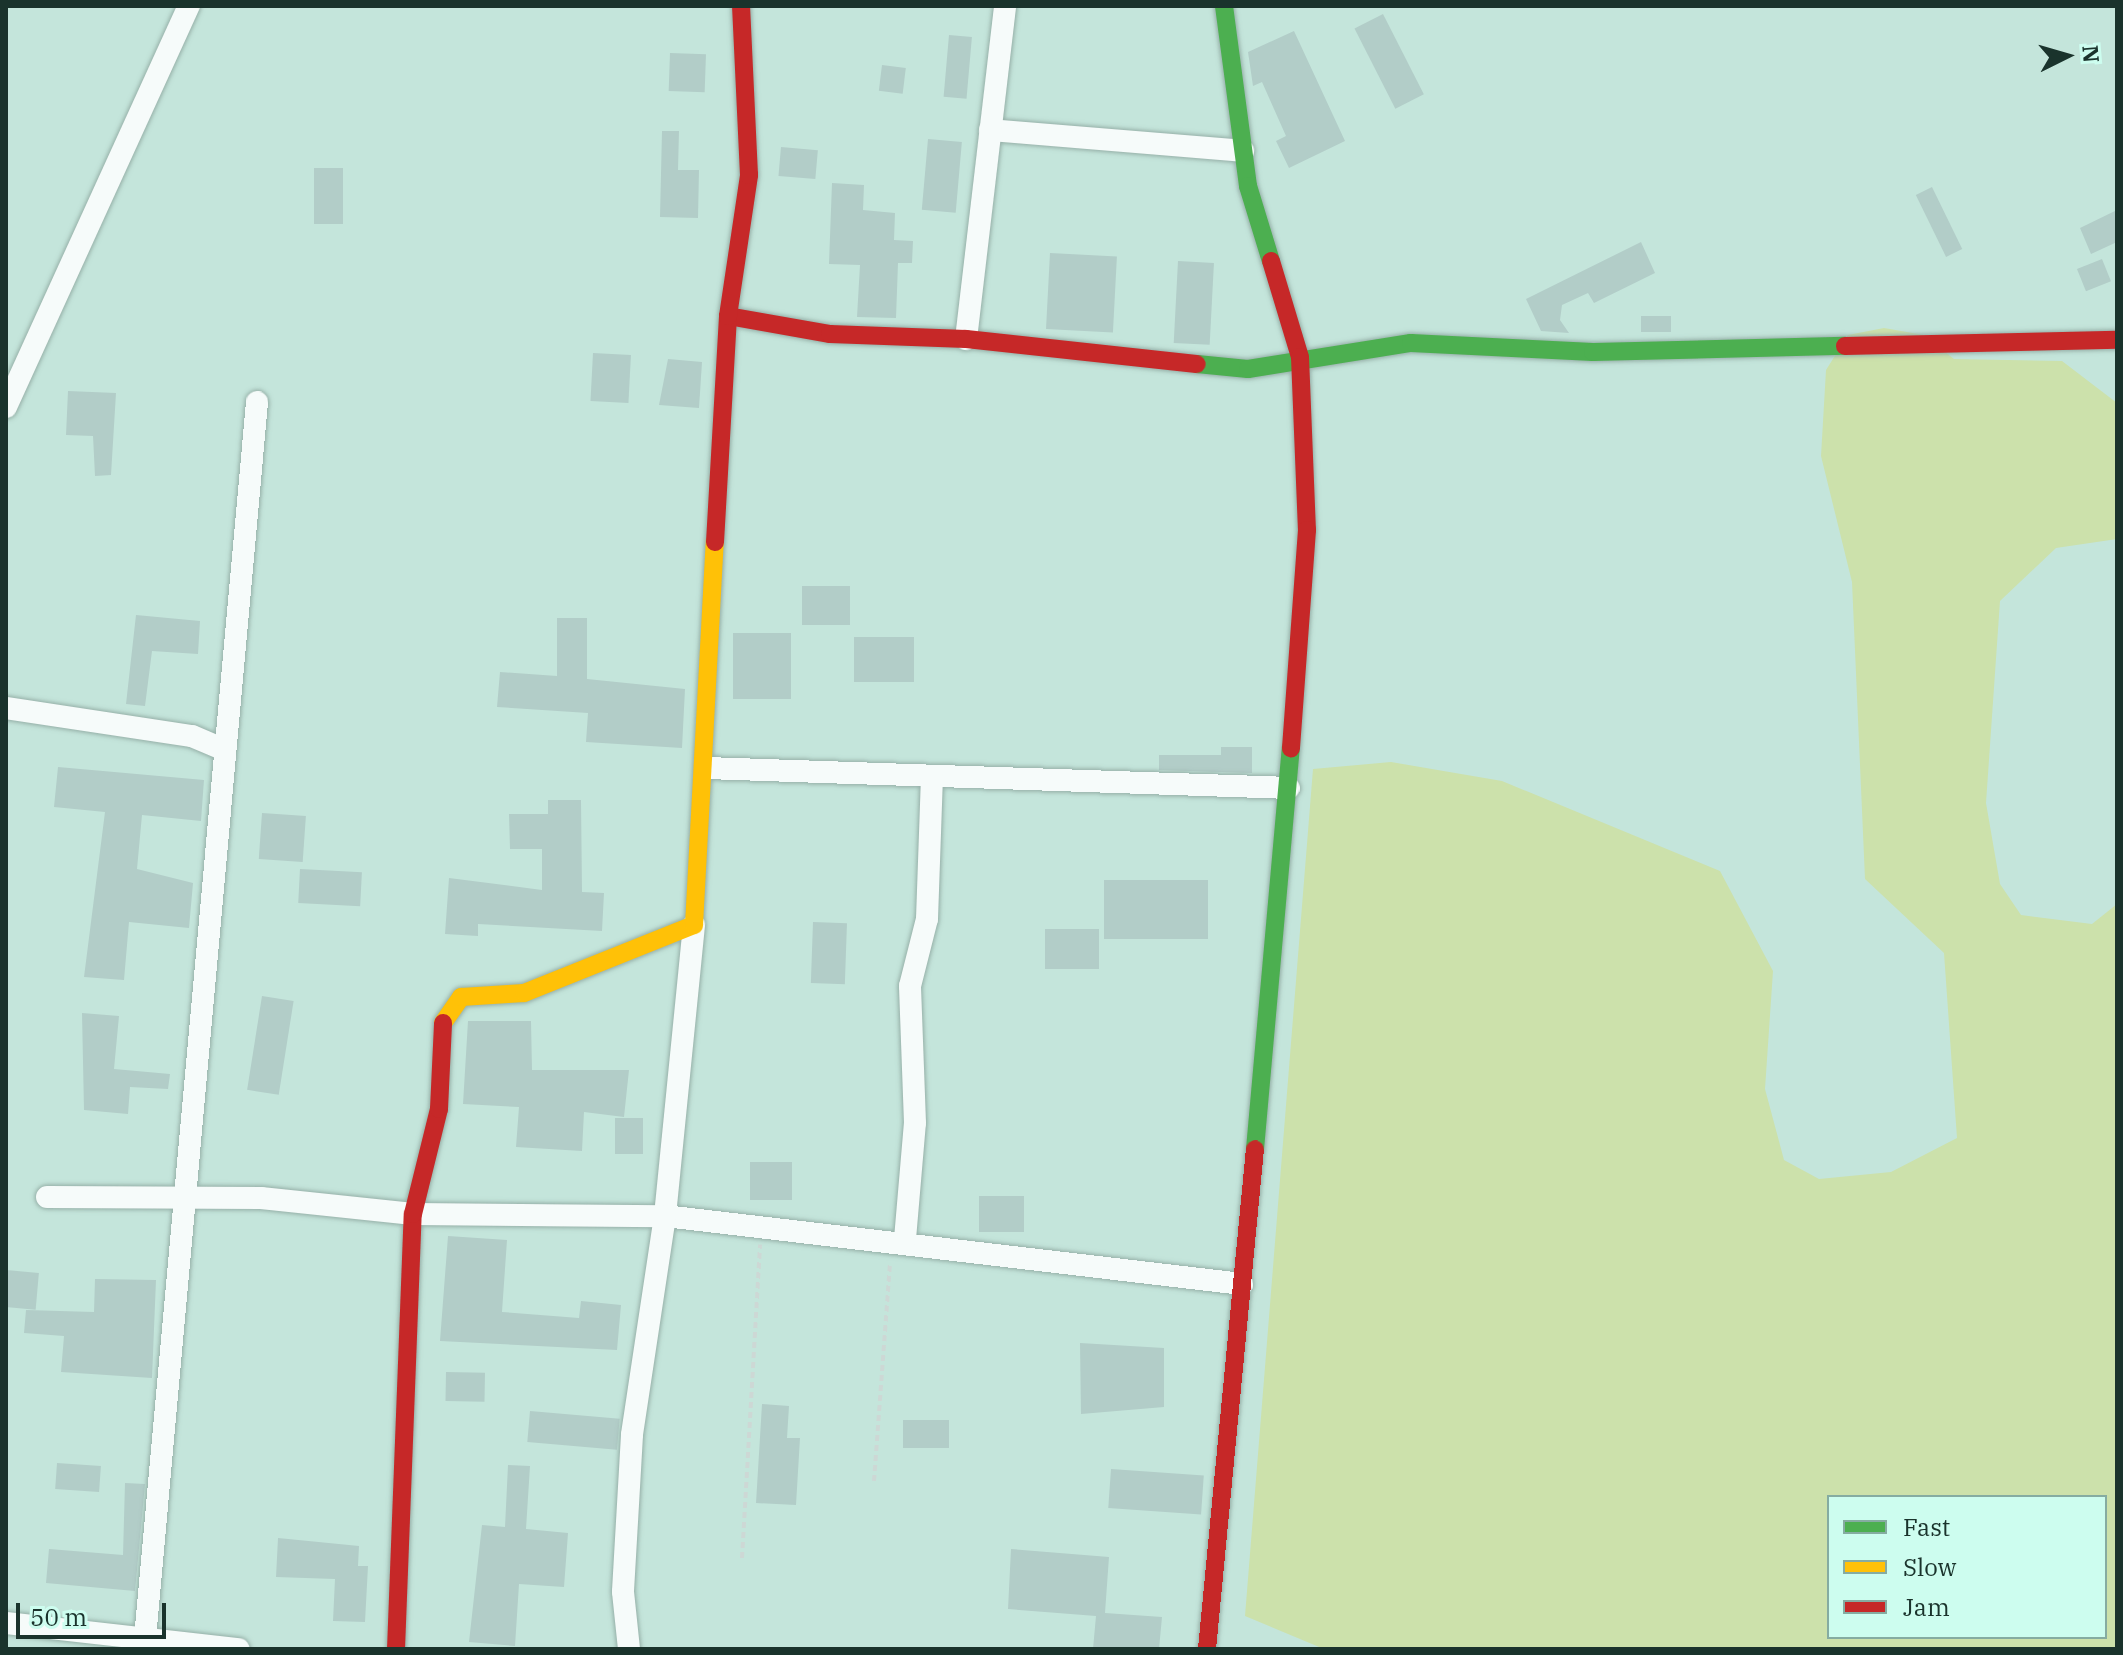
<!DOCTYPE html>
<html>
<head>
<meta charset="utf-8">
<style>
  body { margin:0 }
  #map { position:relative; width:2123px; height:1655px; overflow:hidden; background:#c4e5db; font-family:"IBM Plex Serif",serif }
  div>[style] { position:absolute }
  .green>* { inset:0; background:#cce1ab }
  .building>* { inset:0; background:#b2cdc8; transform-origin:0 0 }
  .path>* { height:4px; margin-top:-2px; transform-origin:0; background:repeating-linear-gradient(90deg,#cdd8d5 0 6px,transparent 0 10px) }
  .roads { filter:drop-shadow(0 0 2px #96b0a8) drop-shadow(0 0 2px #96b0a8) }
  .street>* { height:22px; margin:-11px; padding:0 11px; transform-origin:11px; border-radius:11px; background:#f6fbfa }
  .fast>* { height:18px; margin:-9px; padding:0 9px; transform-origin:9px; border-radius:9px; background:#4caf50 }
  .slow>* { height:18px; margin:-9px; padding:0 9px; transform-origin:9px; border-radius:9px; background:#ffc107 }
  .jam>* { height:18px; margin:-9px; padding:0 9px; transform-origin:9px; border-radius:9px; background:#c62828 }
  span { translate:-50% -50%; white-space:nowrap; text-align:center; line-height:1.15; -webkit-text-stroke:6px #cdfdef; paint-order:stroke }
  .frame { position:absolute; inset:0; border:8px solid #1a332c; pointer-events:none }
  .legend { position:absolute; left:1827px; top:1495px; width:280px; height:144px; box-sizing:border-box; background:#cdfdef; border:2px solid #85aca1; margin:0; padding:10px 14px; list-style:none; font-size:24px; color:#1a332c }
  .legend li { display:flex; align-items:center; gap:16px; height:40px }
  .legend b { width:40px; border:2px solid #85aca1 }
  .north { position:absolute; left:2027px; top:16px; width:80px; height:80px; -webkit-text-stroke:6px #cdfdef; paint-order:stroke; rotate:85deg; font-size:22px; font-weight:700; line-height:32px; text-align:center; color:#1a332c }
  .north::after { content:''; display:block; margin:auto; width:28px; height:36px; background:#1a332c; clip-path:polygon(50% 0,100% 100%,50% 72%,0 100%) }
  .scale { position:absolute; left:16px; top:1603px; width:150px; height:36px; box-sizing:border-box; border:4px solid #1a332c; border-top:0; padding-left:10px; font-size:24px; line-height:28px; white-space:nowrap; color:#1a332c; -webkit-text-stroke:6px #cdfdef; paint-order:stroke }
</style>
</head>
<body>
<div id="map">
  <div class="green">
    <div style="clip-path:polygon(evenodd,1884px 328px,1924px 335px,1954px 359px,2062px 361px,2117px 403px,2117px 539px,2056px 548px,2000px 601px,1986px 803px,2000px 884px,2021px 915px,2092px 924px,2117px 904px,2117px 1649px,1324px 1649px,1245px 1616px,1313px 769px,1391px 762px,1502px 781px,1720px 871px,1773px 971px,1765px 1089px,1784px 1160px,1819px 1179px,1891px 1172px,1957px 1138px,1944px 953px,1865px 879px,1852px 582px,1821px 456px,1826px 370px,1848px 335px,1884px 328px,1829px 1497px,2105px 1497px,2105px 1637px,1829px 1637px,1829px 1497px)"></div>
  </div>
  <div class="building">
    <div style="left:1383px;top:14px;width:90px;height:32px;rotate:63deg"></div>
    <div style="clip-path:polygon(1294px 31px,1345px 141px,1289px 168px,1276px 141px,1286px 136px,1262px 82px,1253px 86px,1248px 52px)"></div>
    <div style="left:949px;top:35px;width:23px;height:62px;rotate:5deg"></div>
    <div style="left:670px;top:53px;width:36px;height:38px;rotate:2deg"></div>
    <div style="left:882px;top:65px;width:24px;height:26px;rotate:7deg"></div>
    <div style="clip-path:polygon(662px 131px,679px 131px,678px 170px,699px 170px,698px 218px,660px 217px)"></div>
    <div style="left:928px;top:139px;width:34px;height:71px;rotate:5deg"></div>
    <div style="left:781px;top:147px;width:37px;height:29px;rotate:5deg"></div>
    <div style="left:314px;top:168px;width:29px;height:56px"></div>
    <div style="clip-path:polygon(832px 183px,864px 185px,863px 210px,895px 213px,894px 240px,913px 241px,912px 263px,898px 263px,896px 318px,857px 317px,860px 265px,829px 264px)"></div>
    <div style="left:1932px;top:187px;width:69px;height:18px;rotate:64deg"></div>
    <div style="clip-path:polygon(2117px 210px,2117px 242px,2091px 254px,2080px 228px)"></div>
    <div style="clip-path:polygon(1641px 242px,1655px 273px,1594px 303px,1588px 293px,1562px 305px,1560px 320px,1569px 333px,1541px 331px,1526px 299px)"></div>
    <div style="left:1050px;top:253px;width:67px;height:76px;rotate:3deg"></div>
    <div style="left:2102px;top:259px;width:24px;height:27px;rotate:68deg"></div>
    <div style="left:1178px;top:261px;width:36px;height:82px;rotate:3deg"></div>
    <div style="left:1671px;top:316px;width:16px;height:30px;rotate:90deg"></div>
    <div style="left:593px;top:353px;width:38px;height:48px;rotate:3deg"></div>
    <div style="clip-path:polygon(668px 359px,702px 362px,699px 408px,659px 405px)"></div>
    <div style="clip-path:polygon(68px 391px,116px 393px,111px 475px,95px 476px,93px 436px,66px 435px)"></div>
    <div style="left:802px;top:586px;width:48px;height:39px"></div>
    <div style="clip-path:polygon(136px 615px,200px 621px,198px 654px,152px 651px,145px 706px,126px 704px)"></div>
    <div style="clip-path:polygon(557px 618px,587px 618px,587px 679px,685px 689px,682px 748px,586px 742px,588px 713px,497px 707px,500px 672px,557px 676px)"></div>
    <div style="left:733px;top:633px;width:58px;height:66px"></div>
    <div style="left:854px;top:637px;width:60px;height:45px"></div>
    <div style="clip-path:polygon(1221px 747px,1252px 747px,1252px 773px,1159px 770px,1159px 755px,1221px 755px)"></div>
    <div style="clip-path:polygon(58px 767px,204px 780px,201px 821px,142px 815px,137px 869px,193px 883px,189px 928px,129px 922px,124px 980px,84px 977px,105px 812px,54px 807px)"></div>
    <div style="clip-path:polygon(548px 800px,581px 800px,582px 892px,604px 893px,602px 931px,478px 924px,478px 936px,445px 934px,449px 878px,542px 890px,542px 849px,510px 849px,509px 814px,548px 814px)"></div>
    <div style="left:262px;top:813px;width:44px;height:46px;rotate:4deg"></div>
    <div style="left:300px;top:869px;width:62px;height:34px;rotate:3deg"></div>
    <div style="left:1104px;top:880px;width:104px;height:59px"></div>
    <div style="left:813px;top:922px;width:34px;height:61px;rotate:2deg"></div>
    <div style="left:1045px;top:929px;width:54px;height:40px"></div>
    <div style="left:262px;top:996px;width:32px;height:95px;rotate:9deg"></div>
    <div style="clip-path:polygon(82px 1013px,119px 1016px,114px 1069px,170px 1074px,168px 1089px,130px 1087px,128px 1114px,84px 1110px)"></div>
    <div style="clip-path:polygon(468px 1021px,531px 1021px,532px 1070px,629px 1070px,624px 1117px,584px 1112px,582px 1151px,516px 1147px,519px 1107px,463px 1104px)"></div>
    <div style="left:615px;top:1118px;width:28px;height:36px"></div>
    <div style="left:750px;top:1162px;width:42px;height:38px"></div>
    <div style="left:1024px;top:1196px;width:36px;height:45px;rotate:90deg"></div>
    <div style="clip-path:polygon(448px 1236px,507px 1240px,502px 1312px,579px 1318px,581px 1301px,621px 1305px,617px 1350px,440px 1341px)"></div>
    <div style="left:6px;top:1270px;width:33px;height:37px;rotate:5deg"></div>
    <div style="clip-path:polygon(95px 1279px,156px 1280px,152px 1378px,61px 1372px,64px 1336px,24px 1333px,26px 1310px,94px 1312px)"></div>
    <div style="clip-path:polygon(1080px 1343px,1164px 1348px,1164px 1407px,1081px 1414px)"></div>
    <div style="left:446px;top:1372px;width:39px;height:29px;rotate:1deg"></div>
    <div style="clip-path:polygon(762px 1404px,789px 1406px,787px 1438px,800px 1438px,796px 1505px,756px 1503px)"></div>
    <div style="left:530px;top:1411px;width:90px;height:31px;rotate:5deg"></div>
    <div style="left:903px;top:1420px;width:46px;height:28px"></div>
    <div style="left:57px;top:1463px;width:44px;height:26px;rotate:4deg"></div>
    <div style="clip-path:polygon(508px 1465px,530px 1466px,526px 1529px,568px 1533px,564px 1587px,519px 1584px,515px 1646px,469px 1642px,482px 1525px,505px 1527px)"></div>
    <div style="left:1111px;top:1469px;width:93px;height:39px;rotate:4deg"></div>
    <div style="clip-path:polygon(125px 1483px,145px 1484px,135px 1591px,46px 1583px,49px 1549px,123px 1555px)"></div>
    <div style="clip-path:polygon(278px 1538px,359px 1546px,358px 1566px,368px 1566px,365px 1622px,333px 1621px,335px 1579px,276px 1577px)"></div>
    <div style="clip-path:polygon(1011px 1549px,1109px 1557px,1105px 1613px,1162px 1617px,1159px 1649px,1093px 1649px,1096px 1616px,1008px 1609px)"></div>
  </div>
  <div class="path">
    <div style="left:874px;top:1481px;width:218px;rotate:-85.8deg"></div>
    <div style="left:742px;top:1558px;width:314px;rotate:-86.7deg"></div>
  </div>
  <div class="roads">
    <div class="street">
      <div style="left:990px;top:130px;width:254px;rotate:4.7deg"></div>
      <div style="left:966px;top:339px;width:335px;rotate:-83.3deg"></div>
      <div style="left:6px;top:407px;width:441px;rotate:-65.5deg"></div>
      <div style="left:6px;top:708px;width:188px;rotate:8.6deg"></div>
      <div style="left:192px;top:736px;width:36px;rotate:23deg"></div>
      <div style="left:706px;top:768px;width:583px;rotate:1.96deg"></div>
      <div style="left:694px;top:925px;width:292px;rotate:95.7deg"></div>
      <div style="left:665px;top:1216px;width:581px;rotate:6.72deg"></div>
      <div style="left:47px;top:1197px;width:214px;rotate:0.3deg"></div>
      <div style="left:261px;top:1198px;width:153px;rotate:6deg"></div>
      <div style="left:413px;top:1214px;width:252px;rotate:0.5deg"></div>
      <div style="left:665px;top:1216px;width:221px;rotate:98.6deg"></div>
      <div style="left:632px;top:1435px;width:157px;rotate:93.3deg"></div>
      <div style="left:623px;top:1592px;width:57px;rotate:84deg"></div>
      <div style="left:905px;top:1239px;width:116px;rotate:-85.1deg"></div>
      <div style="left:915px;top:1123px;width:137px;rotate:-92.1deg"></div>
      <div style="left:910px;top:986px;width:69px;rotate:-75.8deg"></div>
      <div style="left:927px;top:919px;width:143px;rotate:-88deg"></div>
      <div style="left:6px;top:1623px;width:234px;rotate:6.4deg"></div>
      <div style="left:144px;top:1649px;width:1252px;rotate:-84.82deg"></div>
    </div>
    <div class="fast">
      <div style="left:1224px;top:6px;width:182px;rotate:82.4deg"></div>
      <div style="left:1248px;top:186px;width:78px;rotate:73deg"></div>
      <div style="left:1197px;top:364px;width:51px;rotate:5.6deg"></div>
      <div style="left:1248px;top:369px;width:165px;rotate:-9.1deg"></div>
      <div style="left:1411px;top:343px;width:182px;rotate:2.8deg"></div>
      <div style="left:1593px;top:352px;width:252px;rotate:-1.4deg"></div>
      <div style="left:1255px;top:1149px;width:403px;rotate:-84.9deg"></div>
    </div>
    <div class="slow">
      <div style="left:443px;top:1023px;width:32px;rotate:-55deg"></div>
      <div style="left:461px;top:997px;width:63px;rotate:-3.6deg"></div>
      <div style="left:524px;top:993px;width:183px;rotate:-21.8deg"></div>
      <div style="left:694px;top:925px;width:384px;rotate:-86.9deg"></div>
    </div>
    <div class="jam">
      <div style="left:1271px;top:261px;width:100px;rotate:73.2deg"></div>
      <div style="left:1300px;top:357px;width:173px;rotate:87.7deg"></div>
      <div style="left:1307px;top:530px;width:219px;rotate:94.2deg"></div>
      <div style="left:728px;top:316px;width:104px;rotate:10deg"></div>
      <div style="left:830px;top:334px;width:136px;rotate:2.1deg"></div>
      <div style="left:966px;top:339px;width:232px;rotate:6.2deg"></div>
      <div style="left:1845px;top:346px;width:272px;rotate:-1.3deg"></div>
      <div style="left:715px;top:542px;width:226px;rotate:-86.7deg"></div>
      <div style="left:728px;top:316px;width:143px;rotate:-81.5deg"></div>
      <div style="left:749px;top:175px;width:169px;rotate:-92.7deg"></div>
      <div style="left:396px;top:1649px;width:435px;rotate:-87.8deg"></div>
      <div style="left:413px;top:1214px;width:108px;rotate:-76.1deg"></div>
      <div style="left:439px;top:1109px;width:86px;rotate:-87.3deg"></div>
      <div style="left:1207px;top:1649px;width:502px;rotate:-84.52deg"></div>
    </div>
  </div>
  <div class="frame"></div>
  <ul class="legend">
  <li><b style="height:10px;background:#4caf50"></b>Fast</li>
  <li><b style="height:10px;background:#ffc107"></b>Slow</li>
  <li><b style="height:10px;background:#c62828"></b>Jam</li>
  </ul>
  <div class="north">N</div>
  <div class="scale">50 m</div>
</div>
</body>
</html>
